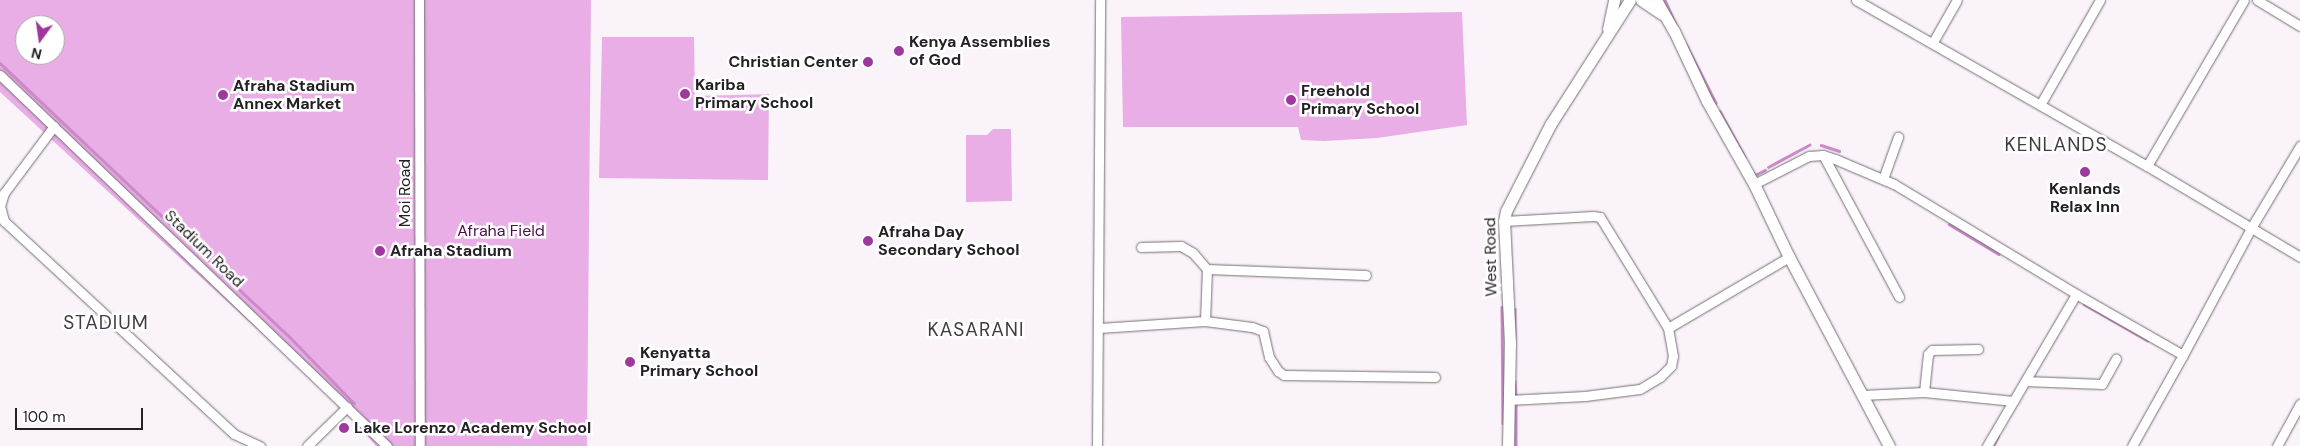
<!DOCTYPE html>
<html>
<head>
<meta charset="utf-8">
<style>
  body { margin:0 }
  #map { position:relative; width:2300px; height:446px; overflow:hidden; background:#faf4fa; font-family:"DM Sans",sans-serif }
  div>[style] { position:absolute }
  .green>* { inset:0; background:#e9aee6 }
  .stream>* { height:2.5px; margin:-1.25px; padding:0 1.25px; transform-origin:1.25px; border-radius:1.25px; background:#cc8aca }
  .roads { filter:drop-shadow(0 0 1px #746e73) drop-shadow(0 0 1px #746e73) }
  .street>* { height:9px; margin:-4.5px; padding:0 4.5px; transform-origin:4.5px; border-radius:4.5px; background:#fff }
  .secondary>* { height:11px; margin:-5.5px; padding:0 5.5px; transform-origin:5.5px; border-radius:5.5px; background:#fff }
  .dots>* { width:14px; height:14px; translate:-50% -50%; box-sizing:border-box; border:2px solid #fff; border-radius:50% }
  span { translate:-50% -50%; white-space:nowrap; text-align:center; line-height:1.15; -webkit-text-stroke:5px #fff; paint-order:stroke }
  .poi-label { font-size:16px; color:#242124; font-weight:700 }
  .left { translate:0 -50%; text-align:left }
  .right { translate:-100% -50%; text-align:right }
  .street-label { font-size:16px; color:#242124 }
  .park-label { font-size:16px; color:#4a0f4a }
  .quarter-label { font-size:19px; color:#403b3f; letter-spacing:1px }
  .north { position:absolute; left:15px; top:15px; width:50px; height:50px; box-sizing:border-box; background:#fff; border:1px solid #a7a6a7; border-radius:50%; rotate:194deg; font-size:14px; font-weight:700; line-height:20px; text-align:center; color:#242124 }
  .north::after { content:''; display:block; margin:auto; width:18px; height:22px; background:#9d389c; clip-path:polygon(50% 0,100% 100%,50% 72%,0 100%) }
  .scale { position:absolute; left:15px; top:408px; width:128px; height:22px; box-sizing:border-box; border:2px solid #242124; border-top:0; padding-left:6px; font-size:15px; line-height:18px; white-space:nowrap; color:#242124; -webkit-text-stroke:4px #fff; paint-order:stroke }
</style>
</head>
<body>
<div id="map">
  <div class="green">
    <div style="clip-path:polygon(evenodd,0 0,591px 0,587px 446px,376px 446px,345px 410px,0 92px,0 0,25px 25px,55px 25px,55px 55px,25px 55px,25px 25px)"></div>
    <div style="clip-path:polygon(1462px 12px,1467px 125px,1377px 138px,1324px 141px,1301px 140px,1298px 127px,1123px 127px,1121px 17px)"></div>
    <div style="clip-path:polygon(602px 37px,694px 37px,695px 96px,769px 94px,768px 180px,599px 178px)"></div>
    <div style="clip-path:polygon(993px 129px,1011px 129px,1012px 201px,966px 202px,966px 135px,987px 135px)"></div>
  </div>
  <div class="stream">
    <div style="left:1665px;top:0;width:27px;rotate:66deg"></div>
    <div style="left:1686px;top:44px;width:66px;rotate:63deg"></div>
    <div style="left:0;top:63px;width:396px;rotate:43.4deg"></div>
    <div style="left:288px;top:335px;width:95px;rotate:45.9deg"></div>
    <div style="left:1720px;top:111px;width:52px;rotate:61.5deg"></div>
    <div style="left:1821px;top:145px;width:19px;rotate:18deg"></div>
    <div style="left:1768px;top:167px;width:47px;rotate:-28.2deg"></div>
    <div style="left:1754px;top:173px;width:2px;rotate:63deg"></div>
    <div style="left:1755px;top:175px;width:11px;rotate:-27deg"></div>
    <div style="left:1949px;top:224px;width:58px;rotate:31deg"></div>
    <div style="left:2084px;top:304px;width:73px;rotate:29.7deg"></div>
    <div style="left:1502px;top:307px;width:116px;rotate:89.5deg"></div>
    <div style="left:1515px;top:309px;width:29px;rotate:90deg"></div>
    <div style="left:1515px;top:381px;width:16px;rotate:86deg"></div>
    <div style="left:1516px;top:404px;width:42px;rotate:90deg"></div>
    <div style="left:1993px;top:446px;width:11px;rotate:-63deg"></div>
  </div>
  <div class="roads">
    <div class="street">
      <div style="left:419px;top:0;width:446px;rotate:89.9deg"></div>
      <div style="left:1856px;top:0;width:335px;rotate:29.7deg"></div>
      <div style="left:2147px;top:166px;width:178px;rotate:30.7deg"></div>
      <div style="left:2257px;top:0;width:50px;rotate:31.2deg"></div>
      <div style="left:1933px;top:42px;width:48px;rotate:-60.3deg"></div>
      <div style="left:0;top:75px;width:536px;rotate:43.79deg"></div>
      <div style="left:2040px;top:105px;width:121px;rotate:-60.3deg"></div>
      <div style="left:54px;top:126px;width:84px;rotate:126.7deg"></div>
      <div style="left:4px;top:193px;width:14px;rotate:107deg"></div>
      <div style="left:0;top:206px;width:16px;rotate:75deg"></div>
      <div style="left:4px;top:221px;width:313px;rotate:42.8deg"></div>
      <div style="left:234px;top:434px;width:29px;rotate:25deg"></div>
      <div style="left:1823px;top:155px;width:161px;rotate:61.8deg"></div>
      <div style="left:2147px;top:166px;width:192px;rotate:-59.7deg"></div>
      <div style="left:1883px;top:179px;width:45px;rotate:-70.3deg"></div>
      <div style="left:1754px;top:184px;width:62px;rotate:-27deg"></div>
      <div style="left:1809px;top:156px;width:14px;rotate:-4deg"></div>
      <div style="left:1823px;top:155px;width:13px;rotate:18deg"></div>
      <div style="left:1835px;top:159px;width:64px;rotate:23deg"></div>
      <div style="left:1894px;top:184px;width:213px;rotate:31.1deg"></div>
      <div style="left:2076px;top:294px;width:123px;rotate:29.7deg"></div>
      <div style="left:2183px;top:355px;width:104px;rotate:119.3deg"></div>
      <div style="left:1504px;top:221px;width:89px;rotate:-3.2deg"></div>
      <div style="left:1593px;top:216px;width:7px;rotate:8deg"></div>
      <div style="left:1600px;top:217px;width:130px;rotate:58.5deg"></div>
      <div style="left:1668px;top:328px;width:140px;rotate:-30.4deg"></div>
      <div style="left:1141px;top:247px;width:40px;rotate:-1.4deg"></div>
      <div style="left:1181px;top:246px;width:14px;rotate:30deg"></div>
      <div style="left:1193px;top:253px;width:21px;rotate:49deg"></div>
      <div style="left:1205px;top:321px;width:52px;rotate:-87.8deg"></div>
      <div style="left:1207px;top:269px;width:159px;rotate:2.2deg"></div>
      <div style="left:1099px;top:328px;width:106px;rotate:-3.8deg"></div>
      <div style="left:1205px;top:321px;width:47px;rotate:7.3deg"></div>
      <div style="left:1252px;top:327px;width:12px;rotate:20deg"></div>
      <div style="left:1263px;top:331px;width:27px;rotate:77deg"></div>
      <div style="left:1269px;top:357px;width:17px;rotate:57deg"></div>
      <div style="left:1278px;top:371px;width:7px;rotate:34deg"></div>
      <div style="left:1284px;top:375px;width:151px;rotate:0.8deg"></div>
      <div style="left:2183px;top:355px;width:144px;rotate:-61.8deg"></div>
      <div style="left:2251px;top:228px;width:96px;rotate:-59.1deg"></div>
      <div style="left:2025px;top:381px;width:77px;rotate:2.2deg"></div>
      <div style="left:2102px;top:384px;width:29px;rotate:-61deg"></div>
      <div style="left:1924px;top:392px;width:38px;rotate:-84deg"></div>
      <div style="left:1928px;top:354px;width:6px;rotate:-45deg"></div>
      <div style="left:1932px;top:350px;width:46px;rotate:-1.2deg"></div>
      <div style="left:1862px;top:395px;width:62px;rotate:-2.8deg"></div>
      <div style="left:1924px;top:392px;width:90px;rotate:5.7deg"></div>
      <div style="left:1508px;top:400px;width:77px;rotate:-3deg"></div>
      <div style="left:1585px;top:396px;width:55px;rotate:-7.3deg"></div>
      <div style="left:1640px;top:389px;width:23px;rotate:-31deg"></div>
      <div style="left:1660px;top:377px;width:16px;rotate:-45deg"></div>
      <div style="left:1671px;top:366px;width:10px;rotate:-79deg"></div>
      <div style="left:1673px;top:356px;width:28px;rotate:-100deg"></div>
      <div style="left:307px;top:446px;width:56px;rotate:-44.3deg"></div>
      <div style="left:1097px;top:446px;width:446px;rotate:-89.6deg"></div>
      <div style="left:1987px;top:446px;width:176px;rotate:-59.6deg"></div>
      <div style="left:2277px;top:446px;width:48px;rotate:-61.3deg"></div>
    </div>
    <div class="secondary">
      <div style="left:1641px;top:0;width:25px;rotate:34deg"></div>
      <div style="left:1656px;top:0;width:36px;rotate:60deg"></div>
      <div style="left:1674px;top:31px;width:77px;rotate:64.8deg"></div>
      <div style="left:1707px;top:101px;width:95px;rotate:60.5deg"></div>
      <div style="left:1754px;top:184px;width:81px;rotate:64.4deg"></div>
      <div style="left:1789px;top:257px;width:214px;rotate:62.1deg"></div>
      <div style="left:1608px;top:29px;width:30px;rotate:-78deg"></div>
      <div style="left:1508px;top:446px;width:103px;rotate:-88.9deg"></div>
      <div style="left:1510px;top:343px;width:122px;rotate:-92.8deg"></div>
      <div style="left:1504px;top:221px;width:10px;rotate:-79deg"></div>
      <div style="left:1506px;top:211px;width:97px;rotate:-62.9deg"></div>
      <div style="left:1550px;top:125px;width:148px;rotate:-57.4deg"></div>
    </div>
  </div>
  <div class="dots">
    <div style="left:899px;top:51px;background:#9d389c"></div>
    <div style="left:868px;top:62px;background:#9d389c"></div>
    <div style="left:685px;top:94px;background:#9d389c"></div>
    <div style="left:223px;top:95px;background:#9d389c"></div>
    <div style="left:1291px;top:100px;background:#9d389c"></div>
    <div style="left:2085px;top:172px;background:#9d389c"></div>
    <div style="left:868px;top:241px;background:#9d389c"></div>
    <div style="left:380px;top:251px;background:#9d389c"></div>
    <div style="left:630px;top:362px;background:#9d389c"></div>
    <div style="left:344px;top:428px;background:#9d389c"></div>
  </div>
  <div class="poi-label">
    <span class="left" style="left:909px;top:51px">Kenya Assemblies<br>of God</span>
    <span class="right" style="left:858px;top:62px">Christian Center</span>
    <span class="left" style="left:695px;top:94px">Kariba<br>Primary School</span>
    <span class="left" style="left:233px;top:95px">Afraha Stadium<br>Annex Market</span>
    <span class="left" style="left:1301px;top:100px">Freehold<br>Primary School</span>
    <span style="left:2085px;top:198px">Kenlands<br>Relax Inn</span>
    <span class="left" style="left:878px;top:241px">Afraha Day<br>Secondary School</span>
    <span class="left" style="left:390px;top:251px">Afraha Stadium</span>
    <span class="left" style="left:640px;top:362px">Kenyatta<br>Primary School</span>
    <span class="left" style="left:354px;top:428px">Lake Lorenzo Academy School</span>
  </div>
  <div class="street-label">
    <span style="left:405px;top:193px;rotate:-90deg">Moi Road</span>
    <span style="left:204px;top:249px;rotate:44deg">Stadium Road</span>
    <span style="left:1491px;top:257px;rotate:-91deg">West Road</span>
  </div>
  <div class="park-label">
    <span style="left:501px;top:231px">Afraha Field</span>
  </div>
  <div class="quarter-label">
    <span style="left:2056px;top:145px">KENLANDS</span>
    <span style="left:106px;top:323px">STADIUM</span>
    <span style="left:976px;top:330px">KASARANI</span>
  </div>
  <div class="north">N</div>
  <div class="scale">100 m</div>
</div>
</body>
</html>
